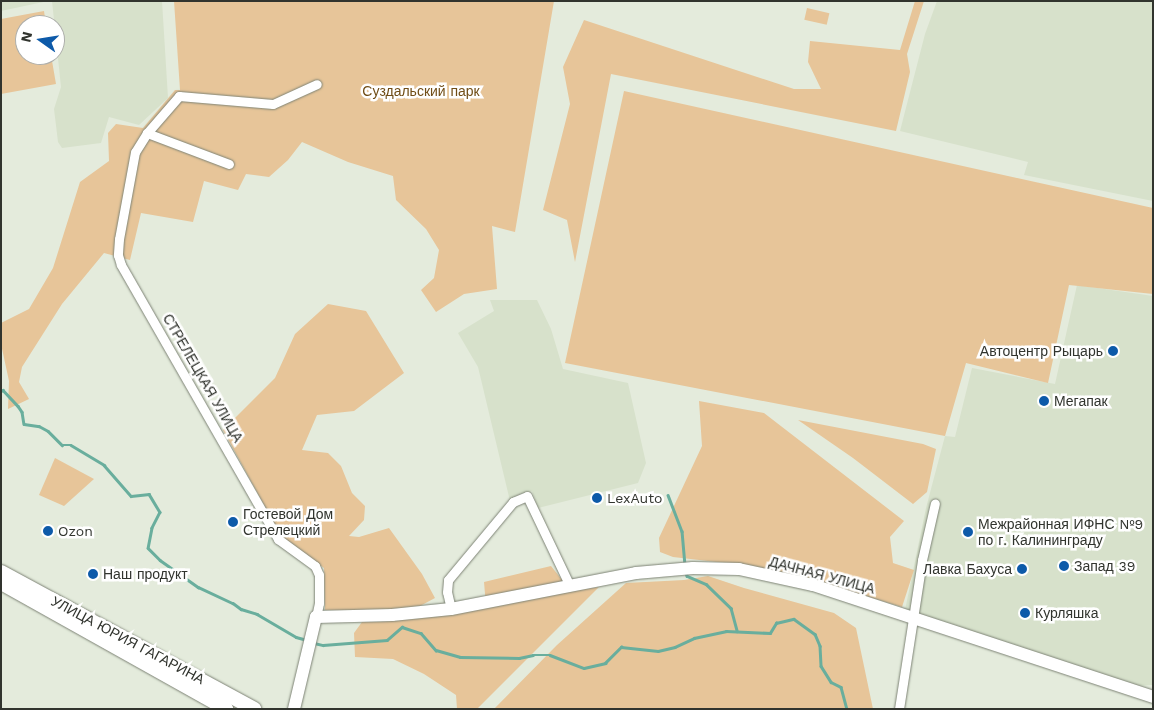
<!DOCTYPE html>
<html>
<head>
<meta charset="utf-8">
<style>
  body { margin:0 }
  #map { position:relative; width:1154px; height:710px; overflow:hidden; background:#e4ebdc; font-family:"Work Sans",sans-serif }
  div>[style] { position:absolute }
  .built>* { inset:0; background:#d7e1cb }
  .green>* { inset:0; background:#e7c599; transform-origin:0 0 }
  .stream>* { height:2.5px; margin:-1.25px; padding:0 1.25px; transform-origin:1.25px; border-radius:1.25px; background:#69ae9d }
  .roads { filter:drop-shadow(0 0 1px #7d8375) drop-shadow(0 0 1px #7d8375) }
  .street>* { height:9px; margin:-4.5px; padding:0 4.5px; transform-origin:4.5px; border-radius:4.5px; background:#fff }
  .secondary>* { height:12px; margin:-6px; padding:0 6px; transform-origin:6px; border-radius:6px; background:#fff }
  .primary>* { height:14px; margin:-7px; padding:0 7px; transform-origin:7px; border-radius:7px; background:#fff }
  .dots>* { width:14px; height:14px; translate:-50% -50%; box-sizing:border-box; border:2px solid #fff; border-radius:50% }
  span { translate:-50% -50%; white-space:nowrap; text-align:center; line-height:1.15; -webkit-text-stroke:5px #fff; paint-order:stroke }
  .park-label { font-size:14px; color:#704d16 }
  .poi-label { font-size:14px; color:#31342e }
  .right { translate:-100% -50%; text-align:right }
  .left { translate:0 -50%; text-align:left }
  .street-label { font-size:14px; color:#31342e }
  .frame { position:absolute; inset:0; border:2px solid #31342e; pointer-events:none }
  .north { position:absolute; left:15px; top:15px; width:50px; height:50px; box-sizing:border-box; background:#fff; border:1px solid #adaeab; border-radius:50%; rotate:283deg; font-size:14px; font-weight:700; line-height:20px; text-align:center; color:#31342e }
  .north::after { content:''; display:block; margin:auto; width:18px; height:22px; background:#0d5aa9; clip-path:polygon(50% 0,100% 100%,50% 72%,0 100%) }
</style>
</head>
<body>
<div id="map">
  <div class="built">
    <div style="clip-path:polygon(1px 1px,48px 1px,1px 11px)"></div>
    <div style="clip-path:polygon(52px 1px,162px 1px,168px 98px,139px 125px,109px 117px,101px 143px,62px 148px,58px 142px,54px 109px,61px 87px)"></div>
    <div style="clip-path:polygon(937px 1px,1153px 1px,1153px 201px,1024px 175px,1028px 162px,900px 131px,925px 34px)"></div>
    <div style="clip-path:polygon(1077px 285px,1153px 296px,1153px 685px,1131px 686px,904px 615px,926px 508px,945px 436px,955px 437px,972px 368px,1055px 384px)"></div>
    <div style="clip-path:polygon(490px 300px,537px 300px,551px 329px,563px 369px,628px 383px,646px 463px,638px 483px,538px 508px,532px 491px,510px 501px,478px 367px,458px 333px,494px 311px)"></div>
  </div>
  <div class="green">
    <div style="clip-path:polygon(174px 1px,554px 1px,515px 232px,492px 226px,497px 289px,464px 294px,436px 312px,421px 290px,434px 278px,439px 250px,426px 229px,396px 200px,393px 176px,348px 162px,302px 142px,288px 160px,269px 177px,246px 174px,238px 190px,204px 181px,193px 222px,141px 213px,130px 260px,104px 253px,62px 304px,22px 367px,19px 382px,29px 399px,8px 409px,9px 381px,1px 344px,1px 323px,29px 309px,53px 268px,80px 182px,109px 161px,108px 133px,116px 124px,143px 128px,175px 90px,180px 90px)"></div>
    <div style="clip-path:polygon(915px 1px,924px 1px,907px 54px,910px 72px,896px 131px,611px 74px,575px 262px,567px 220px,543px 210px,570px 104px,563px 67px,584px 20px,794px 89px,821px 89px,808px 62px,810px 41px,900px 50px)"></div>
    <div style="left:807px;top:8px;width:23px;height:12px;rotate:13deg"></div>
    <div style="clip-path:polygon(44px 11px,46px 25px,25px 25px,25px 55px,51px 55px,56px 84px,1px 94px,1px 19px)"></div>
    <div style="clip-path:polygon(624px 91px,1153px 208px,1153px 294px,1069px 285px,1048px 383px,966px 363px,945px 436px,565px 363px)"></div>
    <div style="clip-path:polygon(328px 304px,366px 311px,404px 373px,354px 411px,317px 415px,302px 450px,328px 453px,341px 466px,352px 493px,365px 506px,364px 520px,349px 536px,359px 537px,389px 528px,422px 574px,435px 598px,420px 606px,390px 610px,391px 621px,486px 606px,484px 582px,551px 566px,571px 591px,599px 587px,477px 709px,457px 709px,456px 695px,424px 674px,393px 659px,355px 657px,354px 633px,362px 622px,391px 621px,356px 611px,325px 610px,324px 568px,282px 538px,223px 430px,275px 378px,295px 334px)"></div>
    <div style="clip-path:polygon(699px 401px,764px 413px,904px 521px,890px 537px,893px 563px,914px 570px,902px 607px,806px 578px,752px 566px,744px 588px,834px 613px,856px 628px,873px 709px,494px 709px,557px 645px,626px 583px,684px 580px,708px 576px,744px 588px,752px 566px,673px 557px,660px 552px,659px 538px,702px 446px)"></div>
    <div style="clip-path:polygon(798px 420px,923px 444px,936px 449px,927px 492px,913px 504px,853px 458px)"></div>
    <div style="clip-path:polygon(55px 458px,94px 479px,64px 506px,39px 495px)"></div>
  </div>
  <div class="stream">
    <div style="left:1px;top:391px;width:2px;rotate:-27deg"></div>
    <div style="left:3px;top:390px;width:22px;rotate:47deg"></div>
    <div style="left:18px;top:406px;width:7px;rotate:56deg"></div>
    <div style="left:22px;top:412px;width:12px;rotate:81deg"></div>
    <div style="left:24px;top:424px;width:15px;rotate:8deg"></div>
    <div style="left:39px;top:426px;width:10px;rotate:29deg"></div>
    <div style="left:48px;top:431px;width:20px;rotate:45deg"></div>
    <div style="left:62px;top:445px;width:9px"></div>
    <div style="left:71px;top:445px;width:39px;rotate:31deg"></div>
    <div style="left:104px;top:465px;width:41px;rotate:48.9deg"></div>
    <div style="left:131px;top:496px;width:18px;rotate:-6deg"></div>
    <div style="left:149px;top:494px;width:21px;rotate:59deg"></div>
    <div style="left:160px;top:512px;width:18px;rotate:117deg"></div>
    <div style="left:152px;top:528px;width:20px;rotate:101deg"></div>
    <div style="left:148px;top:548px;width:17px;rotate:45deg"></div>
    <div style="left:160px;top:560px;width:47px;rotate:35.4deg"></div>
    <div style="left:198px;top:587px;width:38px;rotate:25deg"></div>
    <div style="left:233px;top:603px;width:10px;rotate:37deg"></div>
    <div style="left:241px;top:609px;width:17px;rotate:17deg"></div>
    <div style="left:257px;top:614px;width:45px;rotate:30.5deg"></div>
    <div style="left:296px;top:637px;width:11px;rotate:15deg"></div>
    <div style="left:668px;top:495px;width:39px;rotate:69deg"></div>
    <div style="left:682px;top:531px;width:34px;rotate:85deg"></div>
    <div style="left:686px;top:573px;width:3px;rotate:72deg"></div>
    <div style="left:687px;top:576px;width:21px;rotate:23deg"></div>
    <div style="left:706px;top:584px;width:35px;rotate:44deg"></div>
    <div style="left:731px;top:608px;width:24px;rotate:75deg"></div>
    <div style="left:314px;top:643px;width:9px;rotate:13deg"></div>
    <div style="left:323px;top:645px;width:64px;rotate:-4.5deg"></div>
    <div style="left:387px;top:640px;width:20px;rotate:-41deg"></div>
    <div style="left:402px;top:627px;width:20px;rotate:18deg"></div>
    <div style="left:421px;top:633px;width:23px;rotate:49deg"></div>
    <div style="left:436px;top:650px;width:25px;rotate:16deg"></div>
    <div style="left:460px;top:657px;width:59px;rotate:1deg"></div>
    <div style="left:519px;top:658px;width:14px;rotate:-12deg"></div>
    <div style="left:533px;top:655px;width:17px"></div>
    <div style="left:550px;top:655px;width:36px;rotate:21deg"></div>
    <div style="left:584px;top:668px;width:22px;rotate:-13deg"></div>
    <div style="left:605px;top:663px;width:23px;rotate:-45deg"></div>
    <div style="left:621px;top:647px;width:37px;rotate:6deg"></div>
    <div style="left:658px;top:651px;width:17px;rotate:-13deg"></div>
    <div style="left:675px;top:647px;width:21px;rotate:-25deg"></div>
    <div style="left:694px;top:638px;width:33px;rotate:-12deg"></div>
    <div style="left:726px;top:631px;width:44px;rotate:2.6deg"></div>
    <div style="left:770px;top:633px;width:12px;rotate:-59deg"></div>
    <div style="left:776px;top:623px;width:18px;rotate:-13deg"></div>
    <div style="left:794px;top:619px;width:26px;rotate:36deg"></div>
    <div style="left:815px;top:634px;width:13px;rotate:67deg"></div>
    <div style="left:820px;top:646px;width:20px;rotate:87deg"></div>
    <div style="left:821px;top:666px;width:19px;rotate:58deg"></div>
    <div style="left:831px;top:682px;width:11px;rotate:27deg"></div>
    <div style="left:841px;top:687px;width:23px;rotate:75deg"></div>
  </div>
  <div class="roads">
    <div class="street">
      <div style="left:147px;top:133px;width:49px;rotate:-49.1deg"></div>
      <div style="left:179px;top:96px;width:94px;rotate:4.9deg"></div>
      <div style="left:273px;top:104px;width:48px;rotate:-24.4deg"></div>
      <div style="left:229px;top:164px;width:88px;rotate:-159.3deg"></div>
      <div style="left:147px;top:133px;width:22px;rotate:122deg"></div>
      <div style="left:135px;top:152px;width:88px;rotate:100.4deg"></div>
      <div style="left:119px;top:239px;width:16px;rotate:94deg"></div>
      <div style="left:118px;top:255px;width:10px;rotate:73deg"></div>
      <div style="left:121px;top:265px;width:316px;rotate:60.2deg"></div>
      <div style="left:278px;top:539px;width:46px;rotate:36.1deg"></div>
      <div style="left:315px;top:566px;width:10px;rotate:66deg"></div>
      <div style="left:319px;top:575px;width:28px;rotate:90deg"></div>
      <div style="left:319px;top:603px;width:14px;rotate:102deg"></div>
      <div style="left:451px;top:609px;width:17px;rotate:-103deg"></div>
      <div style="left:447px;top:592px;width:12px;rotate:-85deg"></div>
      <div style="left:448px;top:580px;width:102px;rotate:-50.2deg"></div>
      <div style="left:513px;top:502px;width:15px;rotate:-23deg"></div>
      <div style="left:527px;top:496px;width:100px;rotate:64.5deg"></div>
      <div style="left:899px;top:709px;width:151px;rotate:-81.2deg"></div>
      <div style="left:922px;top:560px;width:58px;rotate:-77.2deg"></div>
    </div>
    <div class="secondary">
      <div style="left:294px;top:709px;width:95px;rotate:-76.6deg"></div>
      <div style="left:316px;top:617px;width:76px;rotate:-1.5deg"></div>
      <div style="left:392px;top:615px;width:59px;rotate:-5.8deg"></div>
      <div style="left:451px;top:609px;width:188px;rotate:-11deg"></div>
      <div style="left:636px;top:573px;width:57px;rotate:-5deg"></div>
      <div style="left:693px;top:568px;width:46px;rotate:1.2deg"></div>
      <div style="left:739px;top:569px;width:76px;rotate:12.2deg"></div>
      <div style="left:813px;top:585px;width:358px;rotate:18.2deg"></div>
    </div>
    <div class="primary">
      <div style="left:1px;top:572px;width:288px;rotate:28.4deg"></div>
      <div style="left:1px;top:583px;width:258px;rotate:29.2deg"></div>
    </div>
  </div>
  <div class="dots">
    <div style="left:1113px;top:351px;background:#0d5aa9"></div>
    <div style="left:1044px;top:401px;background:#0d5aa9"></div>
    <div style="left:597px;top:498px;background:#0d5aa9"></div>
    <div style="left:233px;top:522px;background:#0d5aa9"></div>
    <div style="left:48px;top:531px;background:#0d5aa9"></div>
    <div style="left:968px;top:532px;background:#0d5aa9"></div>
    <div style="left:1064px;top:566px;background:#0d5aa9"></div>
    <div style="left:1022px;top:569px;background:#0d5aa9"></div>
    <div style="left:93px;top:574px;background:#0d5aa9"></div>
    <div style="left:1025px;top:613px;background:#0d5aa9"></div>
  </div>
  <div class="park-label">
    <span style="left:421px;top:91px">Суздальский парк</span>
  </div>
  <div class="poi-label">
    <span class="right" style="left:1103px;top:351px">Автоцентр Рыцарь</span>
    <span class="left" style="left:1054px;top:401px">Мегапак</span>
    <span class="left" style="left:607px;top:498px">LexAuto</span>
    <span class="left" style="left:243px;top:522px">Гостевой Дом<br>Стрелецкий</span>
    <span class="left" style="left:978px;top:532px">Межрайонная ИФНС №9<br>по г. Калининграду</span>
    <span class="left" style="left:58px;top:531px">Ozon</span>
    <span class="left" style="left:1074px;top:566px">Запад 39</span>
    <span class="right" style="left:1012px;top:569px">Лавка Бахуса</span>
    <span class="left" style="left:103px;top:574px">Наш продукт</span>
    <span class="left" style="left:1035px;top:613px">Курляшка</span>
  </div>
  <div class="street-label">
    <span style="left:203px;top:378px;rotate:60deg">СТРЕЛЕЦКАЯ УЛИЦА</span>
    <span style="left:822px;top:575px;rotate:15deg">ДАЧНАЯ УЛИЦА</span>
    <span style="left:128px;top:640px;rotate:28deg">УЛИЦА ЮРИЯ ГАГАРИНА</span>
  </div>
  <div class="frame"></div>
  <div class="north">N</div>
</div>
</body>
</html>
